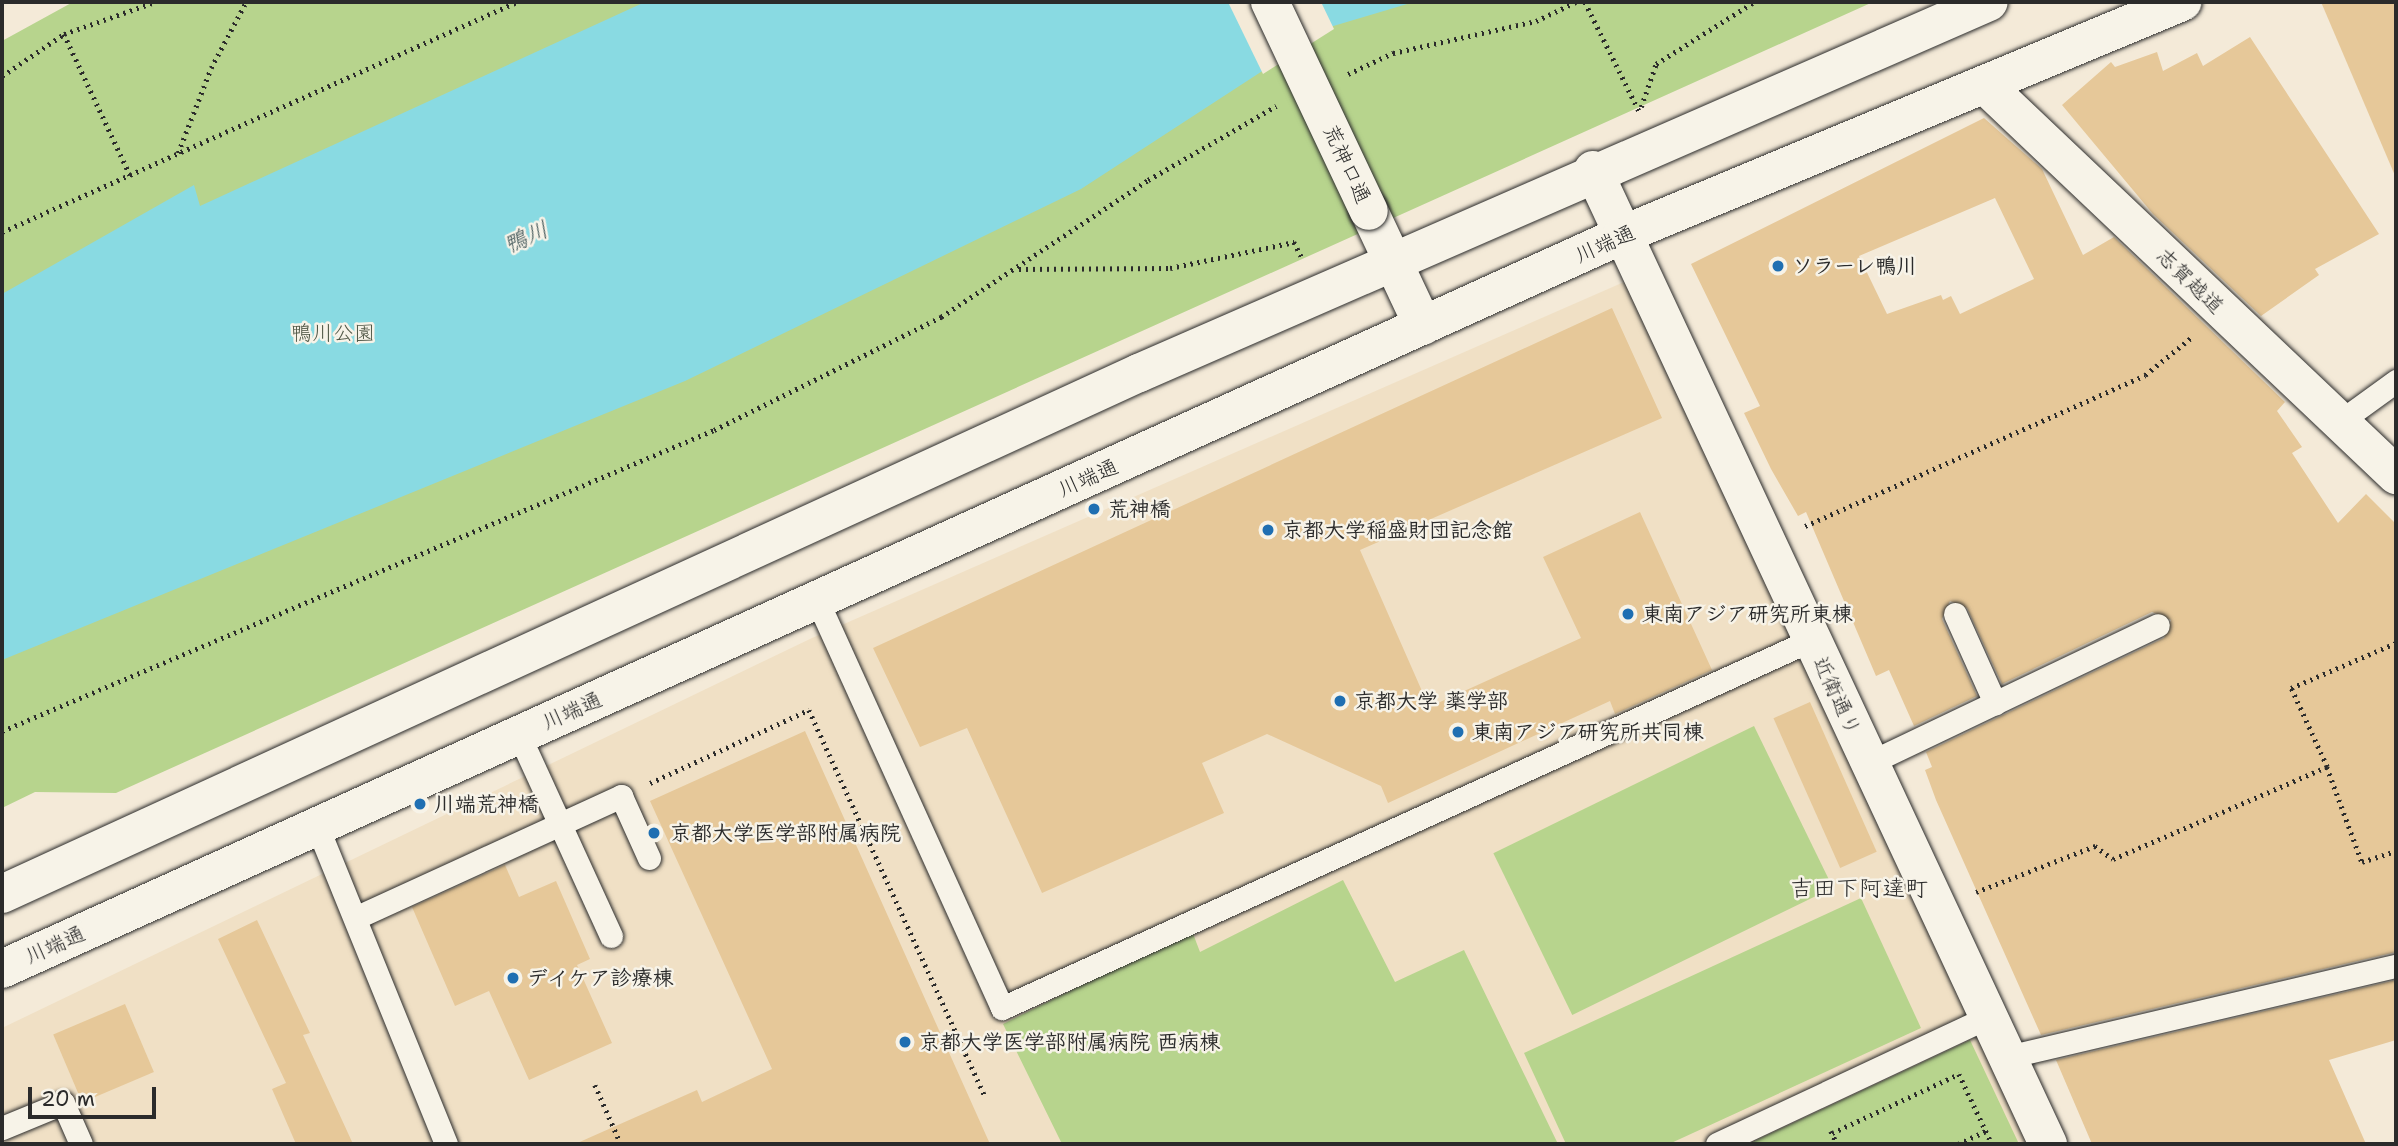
<!DOCTYPE html>
<html>
<head>
<meta charset="utf-8">
<style>
  body { margin:0 }
  #map { position:relative; width:2398px; height:1146px; overflow:hidden; background:#f4ead8; font-family:"Shantell Sans","Klee One",sans-serif }
  div>[style] { position:absolute }
  .built>* { inset:0; background:#f0e0c5 }
  .green>* { inset:0; background:#b7d48d; transform-origin:0 0 }
  .water>* { inset:0; background:#89dae2 }
  .pier>* { inset:0; background:#f4ead8 }
  .building>* { inset:0; background:#e6c899; transform-origin:0 0 }
  .path>* { height:4.5px; margin-top:-2.25px; transform-origin:0; background:repeating-linear-gradient(90deg,#2b2b2b 0 2px,transparent 0 7px) }
  .roads { filter:drop-shadow(0 0 2px #2b2b2b) drop-shadow(0 0 2px #2b2b2b) }
  .service>* { height:23px; margin:-11.5px; padding:0 11.5px; transform-origin:11.5px; border-radius:11.5px; background:#f7f3e8 }
  .minor>* { height:38px; margin:-19px; padding:0 19px; transform-origin:19px; border-radius:19px; background:#f7f3e8 }
  .tertiary>* { height:38px; margin:-19px; padding:0 19px; transform-origin:19px; border-radius:19px; background:#f7f3e8 }
  .bridges { filter:drop-shadow(0 0 2px #2b2b2b) drop-shadow(0 0 2px #2b2b2b) }
  .minor-bridge>* { height:38px; margin:-19px; padding:0 19px; transform-origin:19px; border-radius:19px; background:#f7f3e8 }
  .dots>* { width:19px; height:19px; translate:-50% -50%; box-sizing:border-box; border:4px solid #f7f3e8; border-radius:50% }
  span { translate:-50% -50%; white-space:nowrap; text-align:center; line-height:1.15; -webkit-text-stroke:5px #f7f3e8; paint-order:stroke }
  .street-label { font-size:21px; color:#2b2b2b }
  .poi-label { font-size:21px; color:#2b2b2b; font-weight:700 }
  .left { translate:0 -50%; text-align:left }
  .park-label { font-size:21px; color:#4e5544 }
  .water-label { font-size:23px; color:#425759; font-style:italic }
  .neighbourhood-label { font-size:23px; color:#2b2b2b }
  .frame { position:absolute; inset:0; border:4px solid #2b2b2b; pointer-events:none }
  .scale { position:absolute; left:28px; top:1087px; width:128px; height:32px; box-sizing:border-box; border:4px solid #2b2b2b; border-top:0; padding-left:9px; font-size:21px; line-height:24px; white-space:nowrap; color:#2b2b2b; -webkit-text-stroke:5px #f7f3e8; paint-order:stroke }
</style>
</head>
<body>
<div id="map">
  <div class="built">
    <div style="clip-path:polygon(1640px 275px,2048px 1144px,2px 1144px,2px 1028px,812px 638px)"></div>
  </div>
  <div class="green">
    <div style="clip-path:polygon(73px 2px,1873px 2px,116px 793px,35px 792px,2px 808px,2px 41px)"></div>
    <div style="left:1754px;top:726px;width:180px;height:290px;rotate:64deg"></div>
    <div style="clip-path:polygon(1343px 880px,1395px 982px,1464px 950px,1558px 1144px,1062px 1144px,1003px 1024px,1192px 931px,1200px 952px)"></div>
    <div style="clip-path:polygon(1861px 898px,1921px 1028px,1669px 1144px,1566px 1144px,1524px 1053px)"></div>
    <div style="clip-path:polygon(1970px 1040px,2019px 1144px,1748px 1144px)"></div>
  </div>
  <div class="water">
    <div style="clip-path:polygon(645px 2px,1414px 2px,1330px 27px,1081px 189px,685px 381px,2px 660px,2px 294px,194px 185px,200px 206px)"></div>
  </div>
  <div class="pier">
    <div style="clip-path:polygon(1228px 2px,1321px 2px,1334px 29px,1263px 74px)"></div>
  </div>
  <div class="building">
    <div style="clip-path:polygon(2321px 2px,2396px 2px,2396px 178px)"></div>
    <div style="clip-path:polygon(2250px 37px,2379px 234px,2315px 269px,2319px 275px,2261px 316px,2153px 214px,2062px 105px,2111px 62px,2115px 67px,2157px 52px,2163px 71px,2197px 53px,2203px 66px)"></div>
    <div style="clip-path:polygon(evenodd,1984px 118px,2042px 169px,2083px 255px,2114px 237px,2285px 402px,2277px 411px,2302px 447px,2292px 453px,2338px 523px,2366px 494px,2396px 524px,2396px 952px,2041px 1035px,1936px 800px,1925px 770px,1932px 767px,1926px 752px,2164px 638px,2171px 620px,2152px 612px,2002px 684px,1967px 608px,1950px 601px,1942px 619px,1977px 696px,1914px 726px,1889px 670px,1876px 676px,1806px 512px,1798px 516px,1771px 469px,1744px 413px,1760px 406px,1691px 264px,1984px 118px,1995px 198px,2034px 279px,1960px 314px,1951px 296px,1943px 300px,1941px 295px,1887px 314px,1859px 256px,1995px 198px)"></div>
    <div style="clip-path:polygon(1612px 308px,1662px 418px,1360px 550px,1429px 707px,1581px 638px,1543px 557px,1640px 512px,1712px 670px,1615px 714px,1610px 701px,1388px 803px,1381px 786px,1267px 734px,1202px 763px,1224px 813px,1042px 893px,967px 728px,920px 747px,873px 648px)"></div>
    <div style="left:1810px;top:702px;width:164px;height:40px;rotate:66deg"></div>
    <div style="clip-path:polygon(805px 731px,990px 1144px,575px 1144px,697px 1090px,702px 1102px,772px 1069px,650px 801px)"></div>
    <div style="clip-path:polygon(505px 865px,519px 897px,556px 881px,590px 959px,577px 965px,612px 1043px,529px 1080px,489px 991px,455px 1006px,412px 907px)"></div>
    <div style="clip-path:polygon(257px 920px,310px 1033px,303px 1035px,353px 1144px,296px 1144px,272px 1089px,286px 1083px,218px 939px)"></div>
    <div style="clip-path:polygon(2396px 980px,2396px 1040px,2329px 1060px,2366px 1144px,2092px 1144px,2056px 1060px)"></div>
    <div style="left:125px;top:1004px;width:74px;height:78px;rotate:67deg"></div>
  </div>
  <div class="path">
    <div style="left:1585px;top:2px;width:122px;rotate:63.6deg"></div>
    <div style="left:64px;top:34px;width:156px;rotate:64.9deg"></div>
    <div style="left:1348px;top:74px;width:50px;rotate:-25deg"></div>
    <div style="left:1393px;top:53px;width:147px;rotate:-12.6deg"></div>
    <div style="left:1536px;top:21px;width:44px;rotate:-25.4deg"></div>
    <div style="left:2px;top:76px;width:75px;rotate:-34.1deg"></div>
    <div style="left:64px;top:34px;width:96px;rotate:-19.4deg"></div>
    <div style="left:1641px;top:107px;width:46px;rotate:-70.8deg"></div>
    <div style="left:1656px;top:64px;width:116px;rotate:-32.3deg"></div>
    <div style="left:178px;top:153px;width:91px;rotate:-68.8deg"></div>
    <div style="left:211px;top:68px;width:75px;rotate:-62.1deg"></div>
    <div style="left:2px;top:232px;width:564px;rotate:-24.07deg"></div>
    <div style="left:1019px;top:269px;width:151px;rotate:-0.4deg"></div>
    <div style="left:1170px;top:268px;width:127px;rotate:-11.8deg"></div>
    <div style="left:1294px;top:242px;width:18px;rotate:63deg"></div>
    <div style="left:1805px;top:526px;width:372px;rotate:-23.9deg"></div>
    <div style="left:2145px;top:375px;width:60px;rotate:-39deg"></div>
    <div style="left:2px;top:731px;width:773px;rotate:-22.92deg"></div>
    <div style="left:714px;top:430px;width:254px;rotate:-26.5deg"></div>
    <div style="left:941px;top:317px;width:248px;rotate:-33.5deg"></div>
    <div style="left:1148px;top:180px;width:148px;rotate:-30deg"></div>
    <div style="left:2327px;top:767px;width:87px;rotate:-114.5deg"></div>
    <div style="left:2291px;top:688px;width:114px;rotate:-23.2deg"></div>
    <div style="left:650px;top:783px;width:175px;rotate:-24.7deg"></div>
    <div style="left:809px;top:710px;width:424px;rotate:65.5deg"></div>
    <div style="left:1976px;top:892px;width:128px;rotate:-21.1deg"></div>
    <div style="left:2095px;top:846px;width:22px;rotate:36deg"></div>
    <div style="left:2113px;top:859px;width:233px;rotate:-23.3deg"></div>
    <div style="left:2327px;top:767px;width:101px;rotate:69.8deg"></div>
    <div style="left:2362px;top:862px;width:36px;rotate:-18deg"></div>
    <div style="left:595px;top:1085px;width:64px;rotate:66.2deg"></div>
    <div style="left:1831px;top:1131px;width:14px;rotate:65deg"></div>
    <div style="left:1832px;top:1133px;width:140px;rotate:-24.9deg"></div>
    <div style="left:1959px;top:1074px;width:77px;rotate:64.8deg"></div>
    <div style="left:1958px;top:1144px;width:31px;rotate:-25deg"></div>
  </div>
  <div class="roads">
    <div class="service">
      <div style="left:2338px;top:423px;width:72px;rotate:-35.9deg"></div>
      <div style="left:817px;top:600px;width:448px;rotate:65.6deg"></div>
      <div style="left:1002px;top:1008px;width:889px;rotate:-24.46deg"></div>
      <div style="left:1955px;top:614px;width:98px;rotate:65.8deg"></div>
      <div style="left:519px;top:735px;width:221px;rotate:65.4deg"></div>
      <div style="left:1869px;top:763px;width:320px;rotate:-25.5deg"></div>
      <div style="left:317px;top:826px;width:343px;rotate:67.9deg"></div>
      <div style="left:355px;top:918px;width:293px;rotate:-24.6deg"></div>
      <div style="left:621px;top:796px;width:68px;rotate:65.7deg"></div>
      <div style="left:2007px;top:1057px;width:400px;rotate:-13.2deg"></div>
      <div style="left:2px;top:1128px;width:66px;rotate:-22.3deg"></div>
      <div style="left:63px;top:1103px;width:45px;rotate:66.3deg"></div>
      <div style="left:1717px;top:1144px;width:299px;rotate:-25.1deg"></div>
    </div>
    <div class="minor">
      <div style="left:1985px;top:85px;width:567px;rotate:43.5deg"></div>
      <div style="left:1369px;top:211px;width:127px;rotate:64.8deg"></div>
    </div>
    <div class="tertiary">
      <div style="left:1593px;top:170px;width:1075px;rotate:64.96deg"></div>
      <div style="left:2px;top:894px;width:1251px;rotate:-24.62deg"></div>
      <div style="left:1139px;top:373px;width:927px;rotate:-23.58deg"></div>
      <div style="left:2px;top:969px;width:1779px;rotate:-24.37deg"></div>
      <div style="left:1622px;top:235px;width:607px;rotate:-22.59deg"></div>
    </div>
  </div>
  <div class="bridges">
    <div class="minor-bridge">
      <div style="left:1270px;top:2px;width:231px;rotate:64.7deg"></div>
    </div>
  </div>
  <div class="dots">
    <div style="left:1778px;top:266px;background:#1f6fb2"></div>
    <div style="left:1094px;top:509px;background:#1f6fb2"></div>
    <div style="left:1268px;top:530px;background:#1f6fb2"></div>
    <div style="left:1628px;top:614px;background:#1f6fb2"></div>
    <div style="left:1340px;top:701px;background:#1f6fb2"></div>
    <div style="left:1458px;top:732px;background:#1f6fb2"></div>
    <div style="left:420px;top:804px;background:#1f6fb2"></div>
    <div style="left:654px;top:833px;background:#1f6fb2"></div>
    <div style="left:513px;top:978px;background:#1f6fb2"></div>
    <div style="left:905px;top:1042px;background:#1f6fb2"></div>
  </div>
  <div class="street-label">
    <span style="left:1347px;top:164px;rotate:65deg">荒神口通</span>
    <span style="left:1605px;top:244px;rotate:-24deg">川端通</span>
    <span style="left:2190px;top:281px;rotate:44deg">志賀越道</span>
    <span style="left:1088px;top:478px;rotate:-24deg">川端通</span>
    <span style="left:1837px;top:696px;rotate:65deg">近衛通り</span>
    <span style="left:572px;top:711px;rotate:-24deg">川端通</span>
    <span style="left:55px;top:945px;rotate:-24deg">川端通</span>
  </div>
  <div class="poi-label">
    <span class="left" style="left:1792px;top:266px">ソラーレ鴨川</span>
    <span class="left" style="left:1108px;top:509px">荒神橋</span>
    <span class="left" style="left:1282px;top:530px">京都大学稲盛財団記念館</span>
    <span class="left" style="left:1642px;top:614px">東南アジア研究所東棟</span>
    <span class="left" style="left:1354px;top:701px">京都大学 薬学部</span>
    <span class="left" style="left:1472px;top:732px">東南アジア研究所共同棟</span>
    <span class="left" style="left:434px;top:804px">川端荒神橋</span>
    <span class="left" style="left:670px;top:833px">京都大学医学部附属病院</span>
    <span class="left" style="left:527px;top:978px">デイケア診療棟</span>
    <span class="left" style="left:919px;top:1042px">京都大学医学部附属病院 西病棟</span>
  </div>
  <div class="park-label">
    <span style="left:333px;top:333px">鴨川公園</span>
  </div>
  <div class="water-label">
    <span style="left:526px;top:237px;rotate:-24deg">鴨川</span>
  </div>
  <div class="neighbourhood-label">
    <span style="left:1859px;top:888px">吉田下阿達町</span>
  </div>
  <div class="frame"></div>
  <div class="scale">20 m</div>
</div>
</body>
</html>
